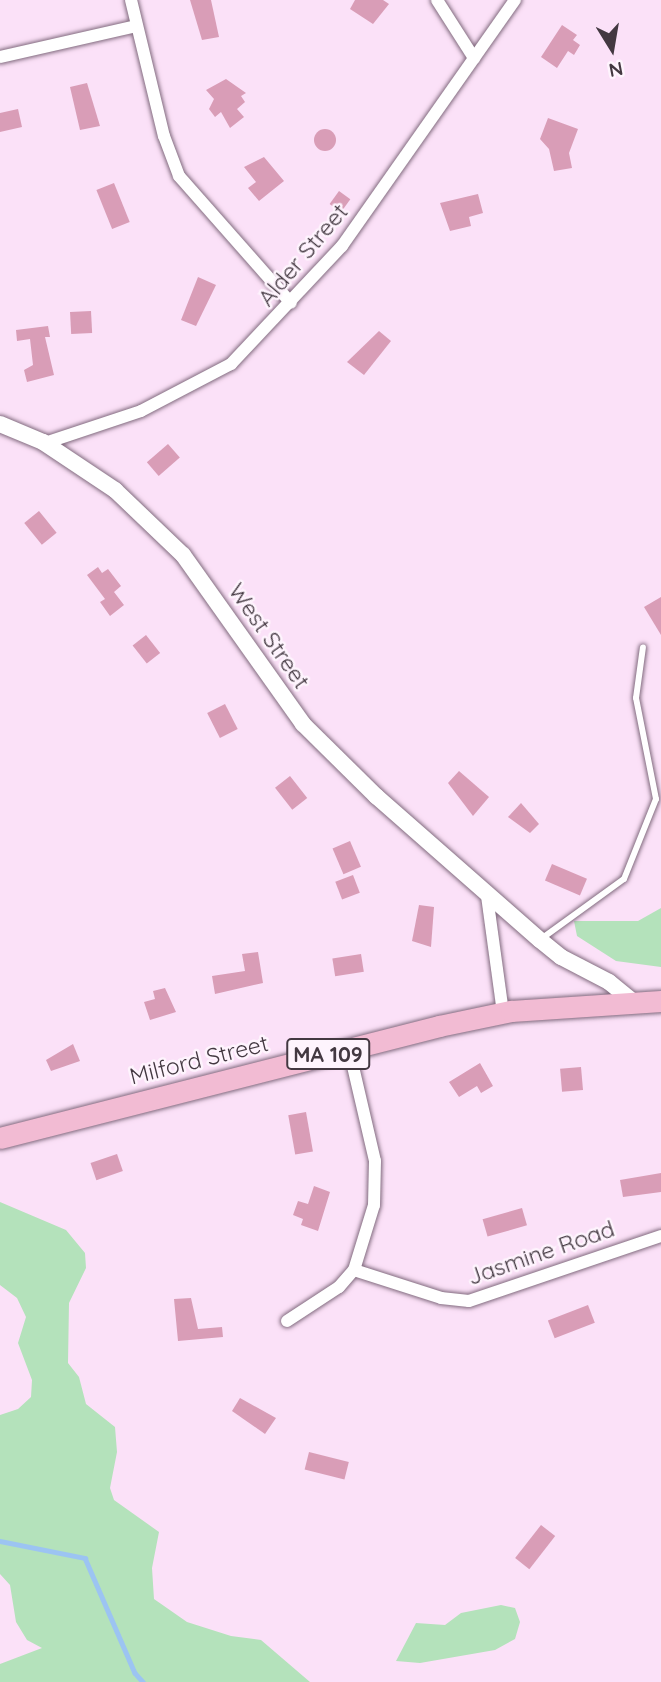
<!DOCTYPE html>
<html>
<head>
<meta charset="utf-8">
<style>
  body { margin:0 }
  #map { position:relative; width:661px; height:1682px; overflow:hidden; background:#fbe1f8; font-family:Quicksand,sans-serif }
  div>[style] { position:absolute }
  .green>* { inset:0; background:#b4e2bb }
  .stream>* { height:4.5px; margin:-2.25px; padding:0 2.25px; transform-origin:2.25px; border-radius:2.25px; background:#9cc4f2 }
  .building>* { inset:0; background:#d99db7; transform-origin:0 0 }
  .round { border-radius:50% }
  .roads { filter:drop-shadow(0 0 2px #826b7f) drop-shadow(0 0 2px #826b7f) }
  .service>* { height:6px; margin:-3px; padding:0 3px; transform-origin:3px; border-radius:3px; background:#fff }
  .minor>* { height:12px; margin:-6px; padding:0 6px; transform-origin:6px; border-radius:6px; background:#fff }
  .tertiary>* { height:16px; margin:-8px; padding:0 8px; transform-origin:8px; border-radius:8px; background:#fff }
  .primary>* { height:21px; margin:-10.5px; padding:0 10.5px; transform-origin:10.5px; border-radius:10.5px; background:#f2bbd3 }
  span { translate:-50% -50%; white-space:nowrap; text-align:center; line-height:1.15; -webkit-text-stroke:5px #fef4fd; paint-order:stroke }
  .shield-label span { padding:2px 5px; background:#fef4fd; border:2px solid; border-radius:5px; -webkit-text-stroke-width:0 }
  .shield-label { font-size:21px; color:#433841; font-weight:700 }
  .street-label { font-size:23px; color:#433841 }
  .north { position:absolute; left:577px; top:14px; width:70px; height:70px; -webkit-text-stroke:5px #fef4fd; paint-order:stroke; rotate:169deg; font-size:19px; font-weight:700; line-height:28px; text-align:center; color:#433841 }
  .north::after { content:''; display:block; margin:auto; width:24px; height:32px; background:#433841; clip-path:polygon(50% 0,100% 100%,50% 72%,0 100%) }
</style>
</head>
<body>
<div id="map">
  <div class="green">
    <div style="clip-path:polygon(661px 908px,661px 967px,616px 961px,577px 936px,574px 921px,638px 921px)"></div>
    <div style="clip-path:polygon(0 1202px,66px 1230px,85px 1253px,86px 1268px,69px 1303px,68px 1363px,79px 1377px,86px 1404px,115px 1427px,117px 1452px,110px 1488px,114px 1500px,159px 1532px,152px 1568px,154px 1599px,187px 1622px,231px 1636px,261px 1640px,310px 1682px,0 1682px,0 1664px,42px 1648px,27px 1640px,16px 1622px,10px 1585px,0 1574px,0 1415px,18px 1409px,31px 1397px,32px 1380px,18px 1343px,26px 1317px,17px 1298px,0 1285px)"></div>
    <div style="clip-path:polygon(501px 1605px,515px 1608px,520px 1622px,515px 1639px,495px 1650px,420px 1663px,396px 1661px,416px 1623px,445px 1625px,461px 1613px)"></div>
  </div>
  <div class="stream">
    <div style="left:0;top:1541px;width:87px;rotate:11.3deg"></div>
    <div style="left:85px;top:1558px;width:125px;rotate:66.5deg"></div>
    <div style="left:135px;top:1673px;width:12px;rotate:48deg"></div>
  </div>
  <div class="building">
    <div style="clip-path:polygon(190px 0,211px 0,219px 37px,202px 40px)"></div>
    <div style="clip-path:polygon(355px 0,383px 0,389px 4px,373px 24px,350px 9px)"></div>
    <div style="clip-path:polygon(562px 25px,577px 35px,573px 40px,580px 45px,574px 55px,568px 51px,557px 68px,541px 57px)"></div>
    <div style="clip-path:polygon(226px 79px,246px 93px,241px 96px,245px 102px,237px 109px,244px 117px,230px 128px,221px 112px,215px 117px,209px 109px,214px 99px,206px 90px)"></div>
    <div style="clip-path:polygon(87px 83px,100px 126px,80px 130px,70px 87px)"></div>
    <div style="clip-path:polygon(18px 109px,22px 127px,0 132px,0 113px)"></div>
    <div style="clip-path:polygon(548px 118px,578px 129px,569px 153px,572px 168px,554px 171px,549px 149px,540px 139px)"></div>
    <div class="round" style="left:314px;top:129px;width:22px;height:22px"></div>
    <div style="clip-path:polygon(264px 157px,284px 181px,259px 201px,248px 188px,256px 182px,244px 167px)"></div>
    <div style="left:114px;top:183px;width:42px;height:19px;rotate:68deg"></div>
    <div style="left:339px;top:191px;width:14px;height:16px;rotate:36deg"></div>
    <div style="clip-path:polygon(478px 194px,483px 213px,469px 217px,471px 226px,450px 231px,440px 203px)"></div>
    <div style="clip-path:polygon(198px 277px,216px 285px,196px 326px,181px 320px)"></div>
    <div style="left:91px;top:311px;width:22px;height:21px;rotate:87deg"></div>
    <div style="clip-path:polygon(48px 326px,50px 337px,45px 337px,54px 375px,27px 382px,24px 370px,33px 365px,30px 339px,17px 341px,16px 330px)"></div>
    <div style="clip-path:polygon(379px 331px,391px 341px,364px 375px,347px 362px)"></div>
    <div style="left:168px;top:444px;width:18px;height:28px;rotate:49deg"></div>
    <div style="left:39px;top:511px;width:28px;height:19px;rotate:51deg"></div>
    <div style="clip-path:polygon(98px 567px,102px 573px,108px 569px,121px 586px,114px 592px,124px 605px,110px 616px,100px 602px,105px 599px,87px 575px)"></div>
    <div style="clip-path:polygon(661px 597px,661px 635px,644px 607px)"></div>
    <div style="left:146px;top:635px;width:23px;height:17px;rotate:52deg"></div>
    <div style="left:225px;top:704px;width:28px;height:20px;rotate:63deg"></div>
    <div style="clip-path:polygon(459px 771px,489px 797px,473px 816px,448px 783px)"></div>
    <div style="left:290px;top:776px;width:28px;height:19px;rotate:52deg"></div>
    <div style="clip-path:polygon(521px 803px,539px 824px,530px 833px,508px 817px)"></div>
    <div style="left:350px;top:841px;width:28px;height:19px;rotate:67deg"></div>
    <div style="left:552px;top:864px;width:38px;height:18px;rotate:23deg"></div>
    <div style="left:353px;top:875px;width:19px;height:19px;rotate:69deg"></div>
    <div style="clip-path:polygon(419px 905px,434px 907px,431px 947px,412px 941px)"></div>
    <div style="clip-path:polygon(258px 952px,263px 983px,215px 994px,212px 976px,245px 971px,242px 954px)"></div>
    <div style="left:361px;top:954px;width:18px;height:29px;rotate:81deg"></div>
    <div style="clip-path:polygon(165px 988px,176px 1012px,150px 1020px,144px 1002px,155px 999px,153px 991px)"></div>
    <div style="clip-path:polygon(73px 1044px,80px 1061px,51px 1071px,46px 1060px)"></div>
    <div style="clip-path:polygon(480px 1063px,493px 1086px,481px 1093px,477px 1086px,459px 1097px,449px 1082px)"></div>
    <div style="left:581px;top:1067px;width:23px;height:21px;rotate:85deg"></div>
    <div style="left:306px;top:1112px;width:40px;height:18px;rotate:80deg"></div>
    <div style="left:117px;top:1154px;width:18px;height:28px;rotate:71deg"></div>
    <div style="clip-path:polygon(661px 1173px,661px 1192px,623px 1197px,620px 1180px)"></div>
    <div style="clip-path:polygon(314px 1186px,330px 1192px,318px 1231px,301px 1225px,303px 1219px,293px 1215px,298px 1201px,308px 1204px)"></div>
    <div style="left:522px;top:1208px;width:18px;height:41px;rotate:74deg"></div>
    <div style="clip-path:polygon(191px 1298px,198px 1329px,222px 1327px,223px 1337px,178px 1341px,174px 1299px)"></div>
    <div style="left:588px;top:1305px;width:19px;height:43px;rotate:69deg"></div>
    <div style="clip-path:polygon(240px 1398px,276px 1418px,265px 1434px,232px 1411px)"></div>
    <div style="left:309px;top:1452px;width:41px;height:18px;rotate:14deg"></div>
    <div style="left:541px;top:1525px;width:18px;height:42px;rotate:38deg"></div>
  </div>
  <div class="roads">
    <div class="service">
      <div style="left:541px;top:939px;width:102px;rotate:-35.9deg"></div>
      <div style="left:624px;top:879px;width:86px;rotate:-68.2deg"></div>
      <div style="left:656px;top:799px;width:103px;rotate:-101.2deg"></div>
      <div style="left:636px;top:698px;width:51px;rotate:-82.2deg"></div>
    </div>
    <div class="minor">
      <div style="left:131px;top:0;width:140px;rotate:76.4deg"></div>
      <div style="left:164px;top:136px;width:43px;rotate:69.4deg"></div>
      <div style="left:179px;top:176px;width:169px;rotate:48.6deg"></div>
      <div style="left:437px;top:0;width:69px;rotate:57.5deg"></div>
      <div style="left:0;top:57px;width:139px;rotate:-12.8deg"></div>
      <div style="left:45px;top:443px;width:101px;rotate:-18.4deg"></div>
      <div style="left:141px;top:411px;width:102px;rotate:-27.6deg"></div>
      <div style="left:231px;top:364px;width:162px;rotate:-46.8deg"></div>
      <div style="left:342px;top:246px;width:301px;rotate:-54.9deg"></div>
      <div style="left:487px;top:896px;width:118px;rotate:82.2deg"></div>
      <div style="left:354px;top:1270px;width:91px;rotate:17.8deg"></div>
      <div style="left:441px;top:1298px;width:28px;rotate:6deg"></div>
      <div style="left:469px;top:1301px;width:203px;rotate:-18.7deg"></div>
      <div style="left:287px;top:1321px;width:62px;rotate:-33.2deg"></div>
      <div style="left:339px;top:1287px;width:23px;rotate:-49deg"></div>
      <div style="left:354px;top:1270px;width:68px;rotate:-72.9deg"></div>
      <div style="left:374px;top:1205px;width:44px;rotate:-88.7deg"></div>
      <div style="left:375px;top:1161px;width:115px;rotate:-103.1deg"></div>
    </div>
    <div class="tertiary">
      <div style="left:0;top:424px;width:47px;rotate:22.7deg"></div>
      <div style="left:43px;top:442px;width:87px;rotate:33.7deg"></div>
      <div style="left:115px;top:490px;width:94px;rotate:43.7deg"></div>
      <div style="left:183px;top:555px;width:207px;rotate:54.6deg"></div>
      <div style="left:303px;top:724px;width:103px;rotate:44.6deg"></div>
      <div style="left:376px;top:796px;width:218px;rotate:41.3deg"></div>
      <div style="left:540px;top:940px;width:27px;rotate:39deg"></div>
      <div style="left:561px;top:957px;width:54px;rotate:27.5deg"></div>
      <div style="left:609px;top:982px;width:28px;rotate:39deg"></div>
    </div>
    <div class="primary">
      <div style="left:0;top:1138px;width:453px;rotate:-14.3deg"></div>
      <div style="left:439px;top:1026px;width:74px;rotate:-11.8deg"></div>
      <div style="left:511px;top:1011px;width:150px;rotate:-3.8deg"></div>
    </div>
  </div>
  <div class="shield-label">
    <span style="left:328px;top:1054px">MA 109</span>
  </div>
  <div class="street-label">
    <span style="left:303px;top:255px;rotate:-50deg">Alder Street</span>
    <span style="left:269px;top:636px;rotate:55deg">West Street</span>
    <span style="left:199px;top:1060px;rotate:-14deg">Milford Street</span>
    <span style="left:541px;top:1253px;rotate:-19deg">Jasmine Road</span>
  </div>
  <div class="north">N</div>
</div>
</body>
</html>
